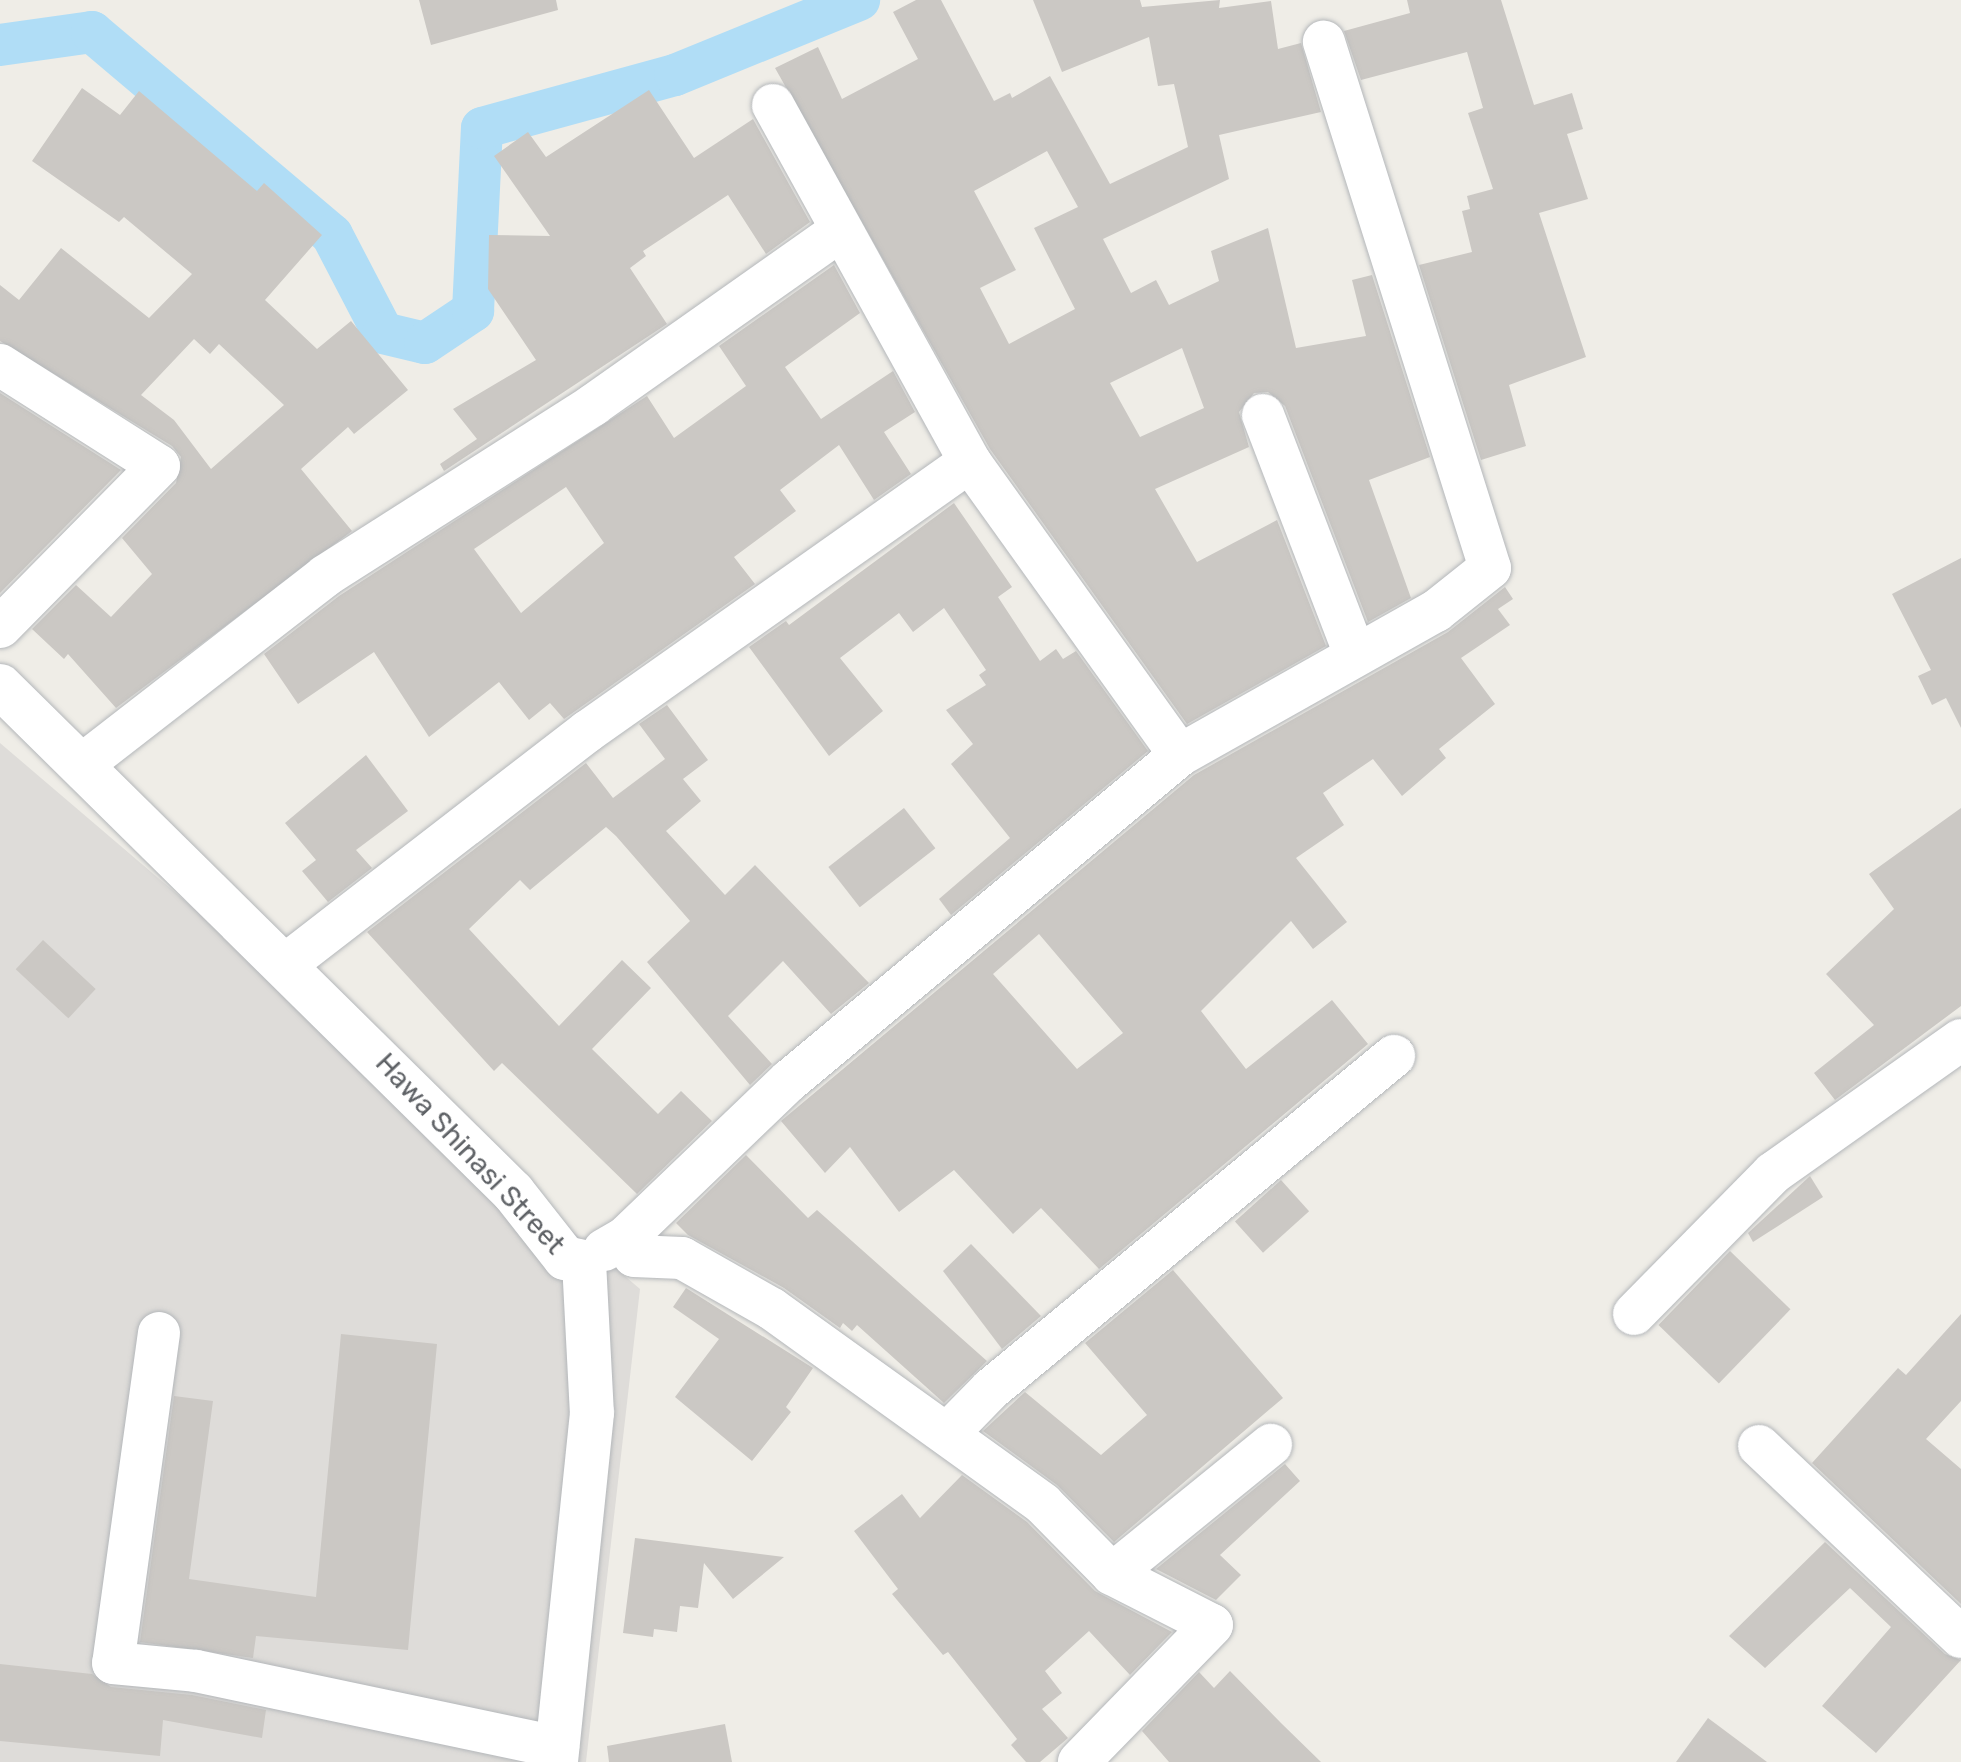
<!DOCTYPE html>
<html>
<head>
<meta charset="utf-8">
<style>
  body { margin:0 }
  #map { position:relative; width:1961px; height:1762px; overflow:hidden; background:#efede7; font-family:Rubik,sans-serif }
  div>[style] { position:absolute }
  .industrial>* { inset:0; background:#dedcd9 }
  .canal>* { height:42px; margin:-21px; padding:0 21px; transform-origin:21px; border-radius:21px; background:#b0ddf6 }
  .building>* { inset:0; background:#cbc8c4; transform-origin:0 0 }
  .roads { filter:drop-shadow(0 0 2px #b4b7ba) drop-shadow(0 0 2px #b4b7ba) }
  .minor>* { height:42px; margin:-21px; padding:0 21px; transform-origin:21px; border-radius:21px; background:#fff }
  .tertiary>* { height:44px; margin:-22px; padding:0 22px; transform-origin:22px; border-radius:22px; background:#fff }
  span { translate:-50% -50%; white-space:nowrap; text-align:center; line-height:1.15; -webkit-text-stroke:7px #fff; paint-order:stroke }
  .street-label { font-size:28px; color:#5f6266 }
</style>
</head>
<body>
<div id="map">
  <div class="industrial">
    <div style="clip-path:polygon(0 743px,640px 1289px,586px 1762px,0 1762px)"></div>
  </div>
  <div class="canal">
    <div style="left:0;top:45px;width:93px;rotate:-8deg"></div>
    <div style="left:92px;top:32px;width:314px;rotate:40.2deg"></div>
    <div style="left:332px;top:235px;width:110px;rotate:62.5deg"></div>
    <div style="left:383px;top:333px;width:43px;rotate:13.4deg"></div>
    <div style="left:425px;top:343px;width:58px;rotate:-33.7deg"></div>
    <div style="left:473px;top:311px;width:183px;rotate:-87.2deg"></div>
    <div style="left:482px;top:128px;width:200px;rotate:-15.4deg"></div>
    <div style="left:675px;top:75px;width:199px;rotate:-22.2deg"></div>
  </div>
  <div class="building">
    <div style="clip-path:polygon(419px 0,556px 0,558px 10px,431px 45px)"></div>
    <div style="clip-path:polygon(evenodd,916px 0,941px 0,994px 101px,1010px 93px,1012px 98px,1050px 76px,1110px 184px,1188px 147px,1174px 84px,1158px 86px,1149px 37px,1062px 72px,1033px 0,1140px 0,1142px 7px,1220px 0,1219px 8px,1271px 1px,1278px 49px,1301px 43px,1321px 112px,1219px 135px,1229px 179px,1103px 239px,1131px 293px,1156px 280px,1169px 305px,1219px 281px,1211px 251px,1268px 228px,1296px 348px,1366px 336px,1352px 280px,1372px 275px,1430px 457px,1369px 480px,1411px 598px,1368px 622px,1285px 406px,1268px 392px,1254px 393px,1239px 412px,1249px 447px,1155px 489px,1197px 562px,1277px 520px,1326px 646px,1187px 724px,990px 449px,775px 68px,818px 47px,842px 99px,918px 59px,893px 12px,916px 0,1047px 151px,1078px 207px,1034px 228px,1075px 309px,1009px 344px,980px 288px,1016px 270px,974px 191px,1047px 151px,916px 0,1182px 348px,1204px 408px,1140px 437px,1110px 383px,1182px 348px)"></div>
    <div style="clip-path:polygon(1407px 0,1501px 0,1534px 105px,1572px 93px,1583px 129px,1567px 134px,1588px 199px,1539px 213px,1586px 357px,1509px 385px,1526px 446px,1481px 460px,1419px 265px,1472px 252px,1462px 211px,1470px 209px,1467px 196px,1493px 189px,1468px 113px,1483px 108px,1467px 52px,1361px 80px,1344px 31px,1410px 13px)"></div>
    <div style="clip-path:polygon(evenodd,82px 88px,120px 115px,139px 91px,257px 191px,264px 183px,322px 235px,265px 300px,317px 349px,351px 321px,408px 390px,354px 434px,348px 427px,301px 469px,352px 531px,116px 708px,68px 654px,64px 659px,32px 629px,76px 585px,111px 617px,152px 574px,122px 538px,176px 483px,181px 457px,172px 446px,0 341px,0 285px,19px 300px,61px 248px,149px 318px,192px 274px,124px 217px,119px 222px,32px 161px,82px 88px,194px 339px,210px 354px,219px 344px,284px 405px,211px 469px,174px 420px,141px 395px,194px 339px)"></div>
    <div style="clip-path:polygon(649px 90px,694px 158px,753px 119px,810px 222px,766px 254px,728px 195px,643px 251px,646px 256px,630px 268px,667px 324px,444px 471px,440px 464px,477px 439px,453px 409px,536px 360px,488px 289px,489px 235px,550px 236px,494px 156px,528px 132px,546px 157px)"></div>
    <div style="clip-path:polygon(evenodd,834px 265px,860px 313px,785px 367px,821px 419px,893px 371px,915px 412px,884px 432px,911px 474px,874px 500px,839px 445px,780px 490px,796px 511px,734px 557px,755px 584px,564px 719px,550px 703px,529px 720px,499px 682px,429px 737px,374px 652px,298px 704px,264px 654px,339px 596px,647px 396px,674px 438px,746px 386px,719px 346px,834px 265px,566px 487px,604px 543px,521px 613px,474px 549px,566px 487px)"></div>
    <div style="clip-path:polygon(0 393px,121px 470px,0 593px)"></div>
    <div style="clip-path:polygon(954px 503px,1012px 587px,998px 597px,1040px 661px,1056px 649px,1063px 659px,1076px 651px,1148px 751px,951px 915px,939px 899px,1010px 838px,951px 764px,973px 744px,946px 710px,986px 685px,979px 675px,986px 670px,944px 608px,913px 632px,899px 613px,840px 658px,883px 711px,829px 756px,749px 647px,786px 621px,789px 625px)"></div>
    <div style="clip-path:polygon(1961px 558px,1961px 728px,1946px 698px,1932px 705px,1918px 676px,1931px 670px,1892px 594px)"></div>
    <div style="clip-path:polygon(evenodd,1505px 587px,1513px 599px,1498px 609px,1510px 625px,1461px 658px,1495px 704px,1439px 749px,1446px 758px,1402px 796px,1373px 759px,1323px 793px,1344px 825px,1296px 858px,1347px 922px,1313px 949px,1291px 921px,1201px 1011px,1246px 1069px,1332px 1000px,1368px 1044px,1099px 1269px,1041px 1208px,1013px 1234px,954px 1170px,899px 1212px,850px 1147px,825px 1173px,781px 1121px,1194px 775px,1448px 632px,1505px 587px,1039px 934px,1123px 1033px,1077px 1069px,993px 974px,1039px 934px)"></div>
    <div style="clip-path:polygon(667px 705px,708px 760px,683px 779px,701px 801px,666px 831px,725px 895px,755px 865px,869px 983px,831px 1014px,783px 961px,728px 1016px,772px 1064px,750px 1085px,647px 962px,690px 921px,616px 836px,606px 827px,530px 890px,520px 880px,469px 929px,559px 1026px,622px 960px,651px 988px,592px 1049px,658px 1114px,681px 1091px,712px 1121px,637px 1194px,502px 1063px,494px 1071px,367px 932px,586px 763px,613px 798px,665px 759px,639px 724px)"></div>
    <div style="clip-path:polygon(366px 755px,408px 811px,356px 850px,372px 868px,328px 902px,302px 871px,316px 860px,285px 823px)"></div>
    <div style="left:904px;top:808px;width:51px;height:96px;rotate:52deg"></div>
    <div style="clip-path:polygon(1961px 808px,1961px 1006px,1835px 1100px,1814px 1073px,1874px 1025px,1826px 974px,1894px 909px,1869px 874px)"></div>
    <div style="left:43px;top:940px;width:72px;height:40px;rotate:43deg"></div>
    <div style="clip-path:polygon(746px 1155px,808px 1218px,817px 1210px,987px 1361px,944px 1403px,857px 1325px,852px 1331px,843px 1323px,840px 1328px,784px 1288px,688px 1235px,676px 1223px)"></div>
    <div style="clip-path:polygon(1810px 1176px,1823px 1197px,1753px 1242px,1748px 1233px)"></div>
    <div style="left:1281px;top:1180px;width:42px;height:62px;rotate:48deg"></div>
    <div style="clip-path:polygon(971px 1244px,1041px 1316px,1002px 1349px,943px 1271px)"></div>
    <div style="left:1730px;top:1251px;width:84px;height:103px;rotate:44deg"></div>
    <div style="clip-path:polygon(1173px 1270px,1283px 1398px,1114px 1542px,1057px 1485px,983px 1431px,1025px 1392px,1101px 1455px,1147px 1415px,1085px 1343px)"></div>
    <div style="clip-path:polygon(686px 1288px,813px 1368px,786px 1407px,791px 1412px,752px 1461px,675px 1397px,719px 1339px,673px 1307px)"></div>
    <div style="clip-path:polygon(1961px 1314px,1961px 1401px,1926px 1439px,1961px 1469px,1961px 1604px,1812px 1463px,1898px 1368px,1906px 1375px)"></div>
    <div style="clip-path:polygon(341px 1334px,437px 1344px,408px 1650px,256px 1636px,253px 1658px,140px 1642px,174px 1396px,213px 1401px,189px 1579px,316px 1597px)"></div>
    <div style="clip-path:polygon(1285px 1464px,1300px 1481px,1220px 1555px,1241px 1575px,1216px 1600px,1156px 1569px)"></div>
    <div style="clip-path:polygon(962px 1475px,1027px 1522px,1095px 1591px,1172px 1632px,1130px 1675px,1089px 1631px,1045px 1671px,1062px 1693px,1042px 1709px,1068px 1738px,1040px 1762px,1026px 1762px,1011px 1745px,1017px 1739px,948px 1652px,943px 1655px,892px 1594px,898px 1589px,854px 1531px,902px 1494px,920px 1518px)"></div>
    <div style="clip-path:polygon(635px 1538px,706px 1547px,784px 1557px,733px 1599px,704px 1563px,698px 1608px,680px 1606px,677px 1632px,654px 1629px,653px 1637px,623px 1633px)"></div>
    <div style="clip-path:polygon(1825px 1542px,1945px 1654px,1961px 1660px,1876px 1753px,1822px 1706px,1891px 1627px,1850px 1588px,1765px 1668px,1729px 1636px)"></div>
    <div style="clip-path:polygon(0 1664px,92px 1674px,111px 1687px,192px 1695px,266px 1710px,262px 1738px,163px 1720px,160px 1756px,0 1741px)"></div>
    <div style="clip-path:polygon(1230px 1671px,1281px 1723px,1321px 1762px,1169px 1762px,1142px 1731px,1199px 1672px,1214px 1688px)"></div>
    <div style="clip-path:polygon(1708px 1718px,1767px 1762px,1676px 1762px)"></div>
    <div style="clip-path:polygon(725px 1724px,732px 1762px,609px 1762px,607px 1746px)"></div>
  </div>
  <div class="roads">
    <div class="minor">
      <div style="left:773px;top:105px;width:408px;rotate:61.1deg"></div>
      <div style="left:970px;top:462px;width:360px;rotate:54.4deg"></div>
      <div style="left:0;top:365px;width:188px;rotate:32.4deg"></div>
      <div style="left:159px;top:466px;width:226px;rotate:134.6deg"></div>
      <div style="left:1263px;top:415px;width:257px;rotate:69deg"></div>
      <div style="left:83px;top:764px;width:306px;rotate:-37.8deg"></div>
      <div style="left:325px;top:576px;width:318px;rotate:-32.5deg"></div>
      <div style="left:593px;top:405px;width:302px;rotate:-35.2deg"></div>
      <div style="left:285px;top:965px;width:383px;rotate:-37.7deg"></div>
      <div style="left:588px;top:731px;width:467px;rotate:-35.2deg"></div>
      <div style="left:625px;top:1238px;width:228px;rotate:-43.8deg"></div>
      <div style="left:790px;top:1080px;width:508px;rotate:-39.81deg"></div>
      <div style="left:1180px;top:755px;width:294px;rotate:-29.4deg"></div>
      <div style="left:1436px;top:611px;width:69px;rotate:-38.5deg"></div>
      <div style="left:1490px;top:568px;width:552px;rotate:-107.52deg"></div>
      <div style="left:604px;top:1250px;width:24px;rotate:-30deg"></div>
      <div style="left:625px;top:1238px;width:20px;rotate:63deg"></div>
      <div style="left:634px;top:1256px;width:48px;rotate:2.4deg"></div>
      <div style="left:682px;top:1258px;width:103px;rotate:29.5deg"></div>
      <div style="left:772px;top:1309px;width:334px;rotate:35.7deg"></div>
      <div style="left:1043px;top:1504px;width:98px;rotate:45.4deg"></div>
      <div style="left:1112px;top:1574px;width:112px;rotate:27deg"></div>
      <div style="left:1212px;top:1625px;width:191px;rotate:134.2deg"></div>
      <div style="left:1634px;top:1314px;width:198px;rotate:-45.4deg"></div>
      <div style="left:1773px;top:1173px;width:230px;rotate:-35.3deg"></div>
      <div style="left:159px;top:1333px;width:333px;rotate:97.9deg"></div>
      <div style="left:113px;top:1663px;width:83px;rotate:5.5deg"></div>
      <div style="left:196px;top:1671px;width:370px;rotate:11.9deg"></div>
      <div style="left:949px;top:1432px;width:60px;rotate:-45.7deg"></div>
      <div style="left:991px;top:1389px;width:523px;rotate:-39.57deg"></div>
      <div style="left:1759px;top:1446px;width:278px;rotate:43.4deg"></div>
      <div style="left:1112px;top:1574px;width:205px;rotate:-39.1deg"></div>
    </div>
    <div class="tertiary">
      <div style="left:0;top:686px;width:721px;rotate:44.61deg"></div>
      <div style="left:513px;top:1192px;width:84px;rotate:51.8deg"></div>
      <div style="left:565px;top:1258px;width:19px;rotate:12deg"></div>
      <div style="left:584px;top:1262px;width:151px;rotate:87deg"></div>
      <div style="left:592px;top:1413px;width:351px;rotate:95.9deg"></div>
    </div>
  </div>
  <div class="street-label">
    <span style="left:470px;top:1154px;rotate:47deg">Hawa Shinasi Street</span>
  </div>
</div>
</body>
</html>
